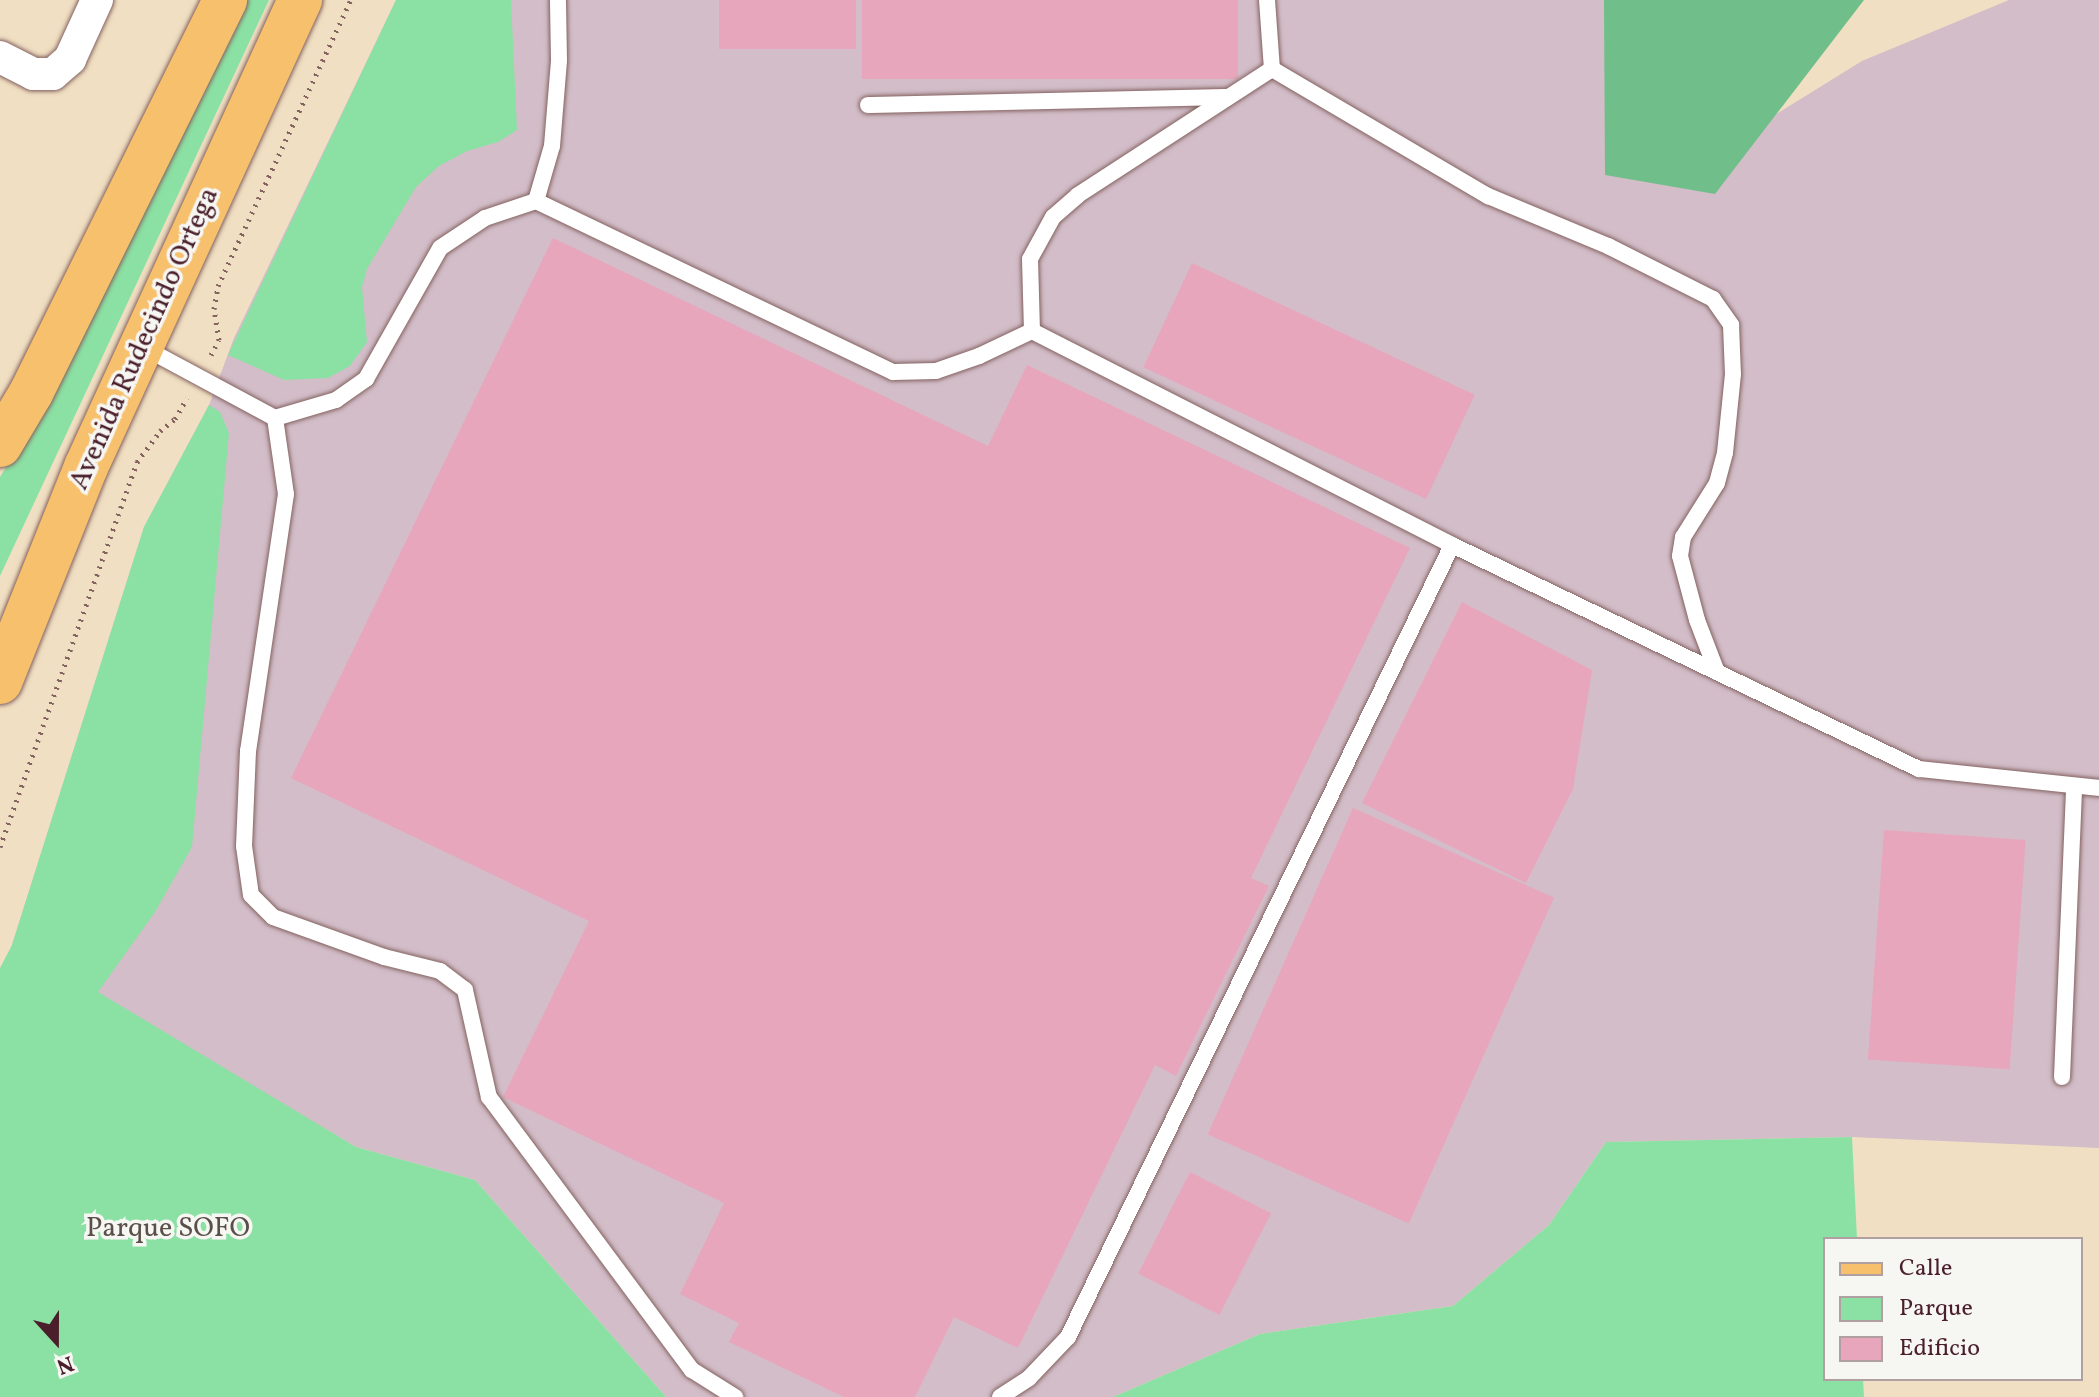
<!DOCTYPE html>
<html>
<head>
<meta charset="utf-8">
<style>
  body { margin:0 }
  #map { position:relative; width:2099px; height:1397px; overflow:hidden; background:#f0dfc2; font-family:Vollkorn,serif }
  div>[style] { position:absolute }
  .industrial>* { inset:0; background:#d2bdc8 }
  .green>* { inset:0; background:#8be1a4 }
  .forest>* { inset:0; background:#70bf8a }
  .building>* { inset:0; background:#e8a6bc; transform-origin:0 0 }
  .path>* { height:5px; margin-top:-2.5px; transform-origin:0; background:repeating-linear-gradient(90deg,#846260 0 2px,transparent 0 8px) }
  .roads { filter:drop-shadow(0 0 2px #846260) drop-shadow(0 0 2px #846260) }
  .service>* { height:16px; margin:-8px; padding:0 8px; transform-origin:8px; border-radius:8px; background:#fff }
  .minor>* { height:32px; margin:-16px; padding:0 16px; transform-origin:16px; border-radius:16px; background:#fff }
  .primary>* { height:44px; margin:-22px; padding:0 22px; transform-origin:22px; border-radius:22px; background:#f7c06c }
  span { translate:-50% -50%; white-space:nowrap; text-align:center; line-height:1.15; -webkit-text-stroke:7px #f6f6f2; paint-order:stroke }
  .street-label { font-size:28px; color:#4a1f2b }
  .park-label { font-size:28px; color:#5a5049 }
  .legend { position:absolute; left:1823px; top:1237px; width:260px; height:144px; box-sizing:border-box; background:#f6f6f2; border:2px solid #b1a0a2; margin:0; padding:10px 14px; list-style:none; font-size:24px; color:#4a1f2b }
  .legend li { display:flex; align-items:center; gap:16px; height:40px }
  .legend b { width:40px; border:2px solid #b1a0a2 }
  .north { position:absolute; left:16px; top:1301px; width:80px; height:80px; -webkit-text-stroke:6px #f6f6f2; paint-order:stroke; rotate:159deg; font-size:22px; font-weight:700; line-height:32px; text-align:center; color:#4a1f2b }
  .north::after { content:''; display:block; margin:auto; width:28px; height:36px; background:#4a1f2b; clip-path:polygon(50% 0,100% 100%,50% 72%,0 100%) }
</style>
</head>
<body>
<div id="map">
  <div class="industrial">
    <div style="clip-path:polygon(396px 0,1680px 0,1762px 123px,1862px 61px,2009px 0,2099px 0,2099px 1148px,1852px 1137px,1606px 1142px,1549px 1225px,1453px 1306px,1260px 1334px,1113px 1397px,666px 1397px,475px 1180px,356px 1147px,12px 945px,144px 527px,209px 405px,234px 338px)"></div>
  </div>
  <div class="green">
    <div style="clip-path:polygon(236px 0,269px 0,0 576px,0 477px,44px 404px)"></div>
    <div style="clip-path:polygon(396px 0,511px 0,517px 130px,498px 142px,467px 151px,439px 166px,416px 187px,367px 269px,362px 287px,367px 342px,350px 366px,328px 378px,284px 380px,228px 355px)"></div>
    <div style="clip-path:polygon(209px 405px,220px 412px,229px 433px,192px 847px,155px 912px,98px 992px,356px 1147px,475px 1180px,666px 1397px,0 1397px,0 968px,12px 945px,144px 527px)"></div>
    <div style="clip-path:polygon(1852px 1137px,1857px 1239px,1825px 1239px,1825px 1379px,1863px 1379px,1864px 1397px,1113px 1397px,1260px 1334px,1453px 1306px,1549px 1225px,1606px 1142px)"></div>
  </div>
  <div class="forest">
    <div style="clip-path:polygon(1604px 0,1864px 0,1715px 194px,1605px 175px)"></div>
  </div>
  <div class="building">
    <div style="left:719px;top:0;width:137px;height:49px"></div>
    <div style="left:862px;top:0;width:376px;height:79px"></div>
    <div style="clip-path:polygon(553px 238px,988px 446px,1027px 365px,1410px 548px,1251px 878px,1269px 886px,1176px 1076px,1155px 1065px,1018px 1348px,954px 1317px,915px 1397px,844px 1397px,729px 1342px,739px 1323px,680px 1294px,724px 1203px,503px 1097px,589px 921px,291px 778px)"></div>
    <div style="left:1192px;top:263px;width:312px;height:115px;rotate:25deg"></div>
    <div style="clip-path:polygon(1462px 602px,1592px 670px,1573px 789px,1526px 883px,1362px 803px)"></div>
    <div style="left:1353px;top:808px;width:220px;height:357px;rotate:24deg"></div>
    <div style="left:1884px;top:830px;width:142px;height:230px;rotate:4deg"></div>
    <div style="left:1190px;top:1172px;width:91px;height:114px;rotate:27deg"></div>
  </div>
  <div class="path">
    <div style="left:211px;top:355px;width:17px;rotate:-62deg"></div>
    <div style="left:219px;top:340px;width:31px;rotate:-99deg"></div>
    <div style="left:214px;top:309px;width:23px;rotate:-80deg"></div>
    <div style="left:218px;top:286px;width:315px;rotate:-65.1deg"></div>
    <div style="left:0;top:847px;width:409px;rotate:-70.4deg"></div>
    <div style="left:137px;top:462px;width:39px;rotate:-53deg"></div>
    <div style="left:160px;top:431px;width:19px;rotate:-39deg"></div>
    <div style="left:175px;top:419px;width:24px;rotate:-60deg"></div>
  </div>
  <div class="roads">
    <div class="service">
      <div style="left:1267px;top:0;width:69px;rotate:85.9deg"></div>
      <div style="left:1272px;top:69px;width:251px;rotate:30.5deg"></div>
      <div style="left:1488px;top:196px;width:130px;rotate:22.6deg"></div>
      <div style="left:1608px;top:246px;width:118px;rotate:26.8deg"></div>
      <div style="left:1713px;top:299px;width:32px;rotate:55deg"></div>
      <div style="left:1731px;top:325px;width:49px;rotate:87.7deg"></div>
      <div style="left:1733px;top:374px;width:79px;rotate:95.8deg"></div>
      <div style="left:1725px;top:453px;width:31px;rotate:105deg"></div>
      <div style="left:1717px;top:483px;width:64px;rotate:122.2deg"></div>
      <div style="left:1683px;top:537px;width:19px;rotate:99deg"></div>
      <div style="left:1680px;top:556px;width:66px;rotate:75.1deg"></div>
      <div style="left:1697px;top:620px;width:56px;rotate:69deg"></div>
      <div style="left:868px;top:105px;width:360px;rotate:-1.3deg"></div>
      <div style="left:536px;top:201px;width:57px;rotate:-73.8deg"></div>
      <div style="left:552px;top:146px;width:86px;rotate:-85.3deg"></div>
      <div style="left:559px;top:60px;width:60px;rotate:-91deg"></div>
      <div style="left:1032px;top:331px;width:72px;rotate:-91.6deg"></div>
      <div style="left:1030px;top:259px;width:48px;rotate:-61.3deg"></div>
      <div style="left:1053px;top:217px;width:33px;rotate:-41deg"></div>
      <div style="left:1078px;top:195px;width:231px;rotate:-33deg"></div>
      <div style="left:143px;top:347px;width:150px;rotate:28.3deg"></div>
      <div style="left:275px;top:418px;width:77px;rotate:81.8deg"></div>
      <div style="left:286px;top:494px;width:260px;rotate:98.4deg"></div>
      <div style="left:248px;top:751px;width:95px;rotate:92.4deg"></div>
      <div style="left:244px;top:846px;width:49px;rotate:81.9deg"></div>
      <div style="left:251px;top:895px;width:31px;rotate:45deg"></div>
      <div style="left:273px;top:917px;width:118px;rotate:19.8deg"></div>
      <div style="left:384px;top:957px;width:58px;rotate:14deg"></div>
      <div style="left:440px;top:971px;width:31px;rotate:37deg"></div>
      <div style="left:465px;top:990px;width:110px;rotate:77.4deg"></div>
      <div style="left:489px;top:1097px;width:340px;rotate:53.4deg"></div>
      <div style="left:692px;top:1370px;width:51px;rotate:32.1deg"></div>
      <div style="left:275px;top:418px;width:64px;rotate:-16.4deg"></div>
      <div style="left:336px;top:400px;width:37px;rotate:-35deg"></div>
      <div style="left:366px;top:379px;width:150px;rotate:-60.5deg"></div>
      <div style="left:440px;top:248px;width:54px;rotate:-33.7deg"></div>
      <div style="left:485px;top:218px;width:54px;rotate:-18.4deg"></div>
      <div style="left:536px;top:201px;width:396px;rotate:25.6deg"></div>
      <div style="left:893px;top:372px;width:43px;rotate:-1.3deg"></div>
      <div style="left:936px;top:371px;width:46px;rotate:-19.2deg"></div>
      <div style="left:979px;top:356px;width:59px;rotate:-25.3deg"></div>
      <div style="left:1032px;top:331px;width:471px;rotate:27deg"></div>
      <div style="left:2062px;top:1077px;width:289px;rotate:-87.6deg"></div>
      <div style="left:1000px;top:1397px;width:35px;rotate:-33deg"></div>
      <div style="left:1029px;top:1378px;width:57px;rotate:-46.4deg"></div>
      <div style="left:1068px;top:1337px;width:880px;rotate:-64.13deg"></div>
      <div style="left:1452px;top:545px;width:518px;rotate:25.63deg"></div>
      <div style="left:1919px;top:769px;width:181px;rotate:6deg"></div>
    </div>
    <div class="minor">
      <div style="left:0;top:57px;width:37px;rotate:27deg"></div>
      <div style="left:33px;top:74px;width:20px"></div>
      <div style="left:53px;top:74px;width:23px;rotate:-41deg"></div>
      <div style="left:70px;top:59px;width:65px;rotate:-65.4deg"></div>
    </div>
    <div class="primary">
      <div style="left:0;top:445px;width:61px;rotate:-59.2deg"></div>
      <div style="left:31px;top:393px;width:438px;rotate:-63.7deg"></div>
      <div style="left:0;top:682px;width:232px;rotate:-68.2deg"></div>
      <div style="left:86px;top:467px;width:514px;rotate:-65.38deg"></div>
    </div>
  </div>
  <div class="street-label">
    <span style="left:145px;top:339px;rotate:-66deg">Avenida Rudecindo Ortega</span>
  </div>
  <div class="park-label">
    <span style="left:168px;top:1229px">Parque SOFO</span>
  </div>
  <ul class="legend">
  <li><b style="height:10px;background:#f7c06c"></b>Calle</li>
  <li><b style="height:22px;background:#8be1a4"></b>Parque</li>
  <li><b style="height:22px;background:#e8a6bc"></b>Edificio</li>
  </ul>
  <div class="north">N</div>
</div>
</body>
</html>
